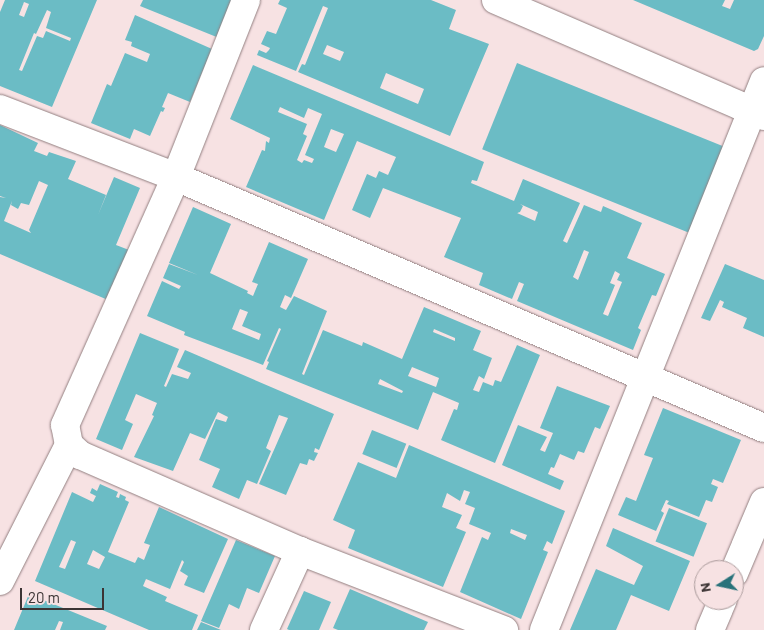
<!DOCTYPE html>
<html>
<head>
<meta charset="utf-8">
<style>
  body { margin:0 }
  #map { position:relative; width:764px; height:630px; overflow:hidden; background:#f7e2e3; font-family:Barlow,sans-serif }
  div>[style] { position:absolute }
  .building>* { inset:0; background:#6bbcc5; transform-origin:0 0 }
  .roads { filter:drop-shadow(0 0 1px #927f80) drop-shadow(0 0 1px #927f80) }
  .minor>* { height:28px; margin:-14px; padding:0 14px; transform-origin:14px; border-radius:14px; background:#fff }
  .tertiary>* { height:28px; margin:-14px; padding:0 14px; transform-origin:14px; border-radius:14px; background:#fff }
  span { translate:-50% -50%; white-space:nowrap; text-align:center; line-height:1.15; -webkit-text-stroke:4.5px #f7e2e3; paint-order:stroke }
  .north { position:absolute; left:694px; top:560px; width:50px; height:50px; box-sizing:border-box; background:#f7e2e3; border:1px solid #ac9c9d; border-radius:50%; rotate:260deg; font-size:14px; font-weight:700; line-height:20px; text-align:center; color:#3c3434 }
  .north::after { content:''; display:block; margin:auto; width:18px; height:22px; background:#28727a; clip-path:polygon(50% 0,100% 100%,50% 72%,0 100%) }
  .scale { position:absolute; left:20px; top:588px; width:84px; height:22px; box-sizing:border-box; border:2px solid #3c3434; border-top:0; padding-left:6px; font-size:15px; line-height:18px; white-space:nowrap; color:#3c3434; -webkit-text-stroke:4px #f7e2e3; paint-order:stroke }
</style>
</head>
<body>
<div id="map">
  <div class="building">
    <div style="clip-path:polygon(evenodd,5px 0,97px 0,52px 107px,0 86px,0 12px,5px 0,24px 2px,29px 4px,24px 17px,19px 15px,24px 2px,5px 0,47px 10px,51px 12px,46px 28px,71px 38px,70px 41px,46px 31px,43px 38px,37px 36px,22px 71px,19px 70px,34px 33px,36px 34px,47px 10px)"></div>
    <div style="clip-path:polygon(143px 0,235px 0,219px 38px,140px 6px)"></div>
    <div style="clip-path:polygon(evenodd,280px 0,431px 0,456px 10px,449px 29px,489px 44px,450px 136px,298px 72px,302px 64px,305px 65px,328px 8px,323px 6px,296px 71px,257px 55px,259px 50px,266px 53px,269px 50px,270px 48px,261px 44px,267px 31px,276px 34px,287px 8px,278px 4px,280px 0,327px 45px,344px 52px,340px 61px,323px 54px,327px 45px,280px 0,386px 73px,424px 89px,418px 104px,380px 88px,386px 73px)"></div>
    <div style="clip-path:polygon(633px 0,725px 0,722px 6px,730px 9px,734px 0,764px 0,764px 36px,758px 49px,754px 51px)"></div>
    <div style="clip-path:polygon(135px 15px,212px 49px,190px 102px,168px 93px,162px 107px,165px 108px,163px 112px,161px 111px,150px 136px,134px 129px,130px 139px,91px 123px,107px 84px,111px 86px,125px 53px,147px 62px,150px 54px,131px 46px,132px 42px,125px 40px)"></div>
    <div style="left:517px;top:63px;width:223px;height:93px;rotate:22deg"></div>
    <div style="clip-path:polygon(evenodd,253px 65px,484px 162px,477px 181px,472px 180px,471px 183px,514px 201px,523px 179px,580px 203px,563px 241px,567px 243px,584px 205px,601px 212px,603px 206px,642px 223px,627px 258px,665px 274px,656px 296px,652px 295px,638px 328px,641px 330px,633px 350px,517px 301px,524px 284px,519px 282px,512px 299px,479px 285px,483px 273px,444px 257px,461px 218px,383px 188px,370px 218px,352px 210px,367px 174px,376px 178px,379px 171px,388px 175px,396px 157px,357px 141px,324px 220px,246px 187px,262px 150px,265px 151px,266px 141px,269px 143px,270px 138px,230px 119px,253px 65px,280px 107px,304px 118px,308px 108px,322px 114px,305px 155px,314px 159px,312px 163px,304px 160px,302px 163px,297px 160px,307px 136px,303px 134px,307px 124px,278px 112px,280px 107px,253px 65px,331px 129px,344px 134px,336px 152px,324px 147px,331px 129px,253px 65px,520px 204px,538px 212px,535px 221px,517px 213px,520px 212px,523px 206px,520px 204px,253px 65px,584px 250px,589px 252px,578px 280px,573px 277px,584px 250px,253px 65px,615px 271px,620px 274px,617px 280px,622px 282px,608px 316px,603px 314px,615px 285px,610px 283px,615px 271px)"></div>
    <div style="clip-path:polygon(evenodd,0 125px,38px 143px,34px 151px,47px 156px,49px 152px,76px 161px,68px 179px,106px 195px,98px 215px,114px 177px,140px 188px,116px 245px,129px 250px,108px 300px,0 254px,0 197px,6px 198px,0 196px,0 125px,39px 181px,48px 185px,29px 230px,31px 233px,4px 221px,12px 201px,11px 205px,18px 209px,21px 203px,29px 205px,39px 181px)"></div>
    <div style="clip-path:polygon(evenodd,193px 207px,231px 224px,210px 273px,248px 291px,247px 293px,253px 296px,258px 284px,252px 282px,269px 242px,308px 259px,291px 298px,285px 295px,280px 307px,286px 310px,294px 296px,327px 311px,302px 374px,304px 375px,323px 330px,362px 346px,363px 342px,402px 359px,424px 307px,481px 331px,473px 350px,492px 358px,484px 379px,479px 376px,473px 390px,479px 392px,483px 382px,493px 386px,495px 380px,501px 382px,517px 345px,540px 355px,495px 463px,441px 440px,454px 409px,457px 410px,459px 403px,433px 392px,418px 430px,266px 369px,269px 362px,267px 361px,281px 329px,279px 328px,263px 365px,184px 335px,185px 332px,147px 316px,162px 281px,179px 289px,181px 286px,163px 278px,169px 264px,198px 275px,169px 263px,193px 207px,240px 309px,248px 312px,242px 326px,261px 334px,259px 340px,232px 329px,240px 309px,193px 207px,434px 329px,455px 338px,455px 341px,433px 332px,434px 329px,193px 207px,412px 367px,439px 378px,436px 387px,408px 376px,412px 367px,193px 207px,380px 379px,403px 391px,402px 393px,378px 384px,380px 379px)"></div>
    <div style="clip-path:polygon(725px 264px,764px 280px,764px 337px,743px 328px,747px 318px,722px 307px,724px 302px,720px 300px,710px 321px,701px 318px)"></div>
    <div style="clip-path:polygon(140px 333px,179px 349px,164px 386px,166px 387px,172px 374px,188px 379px,191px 373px,177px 367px,185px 350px,334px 414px,319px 450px,315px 448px,314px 452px,318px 453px,314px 461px,309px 459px,307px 465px,300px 463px,286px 495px,259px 484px,288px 418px,279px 415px,266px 448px,271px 451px,257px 484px,247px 480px,239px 499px,212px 487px,220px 469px,199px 460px,216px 419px,226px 422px,228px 417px,218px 412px,205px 439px,190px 433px,173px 471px,134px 457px,154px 416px,152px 415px,157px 403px,136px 394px,125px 420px,133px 424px,122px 450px,96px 439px)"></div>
    <div style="clip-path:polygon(557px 386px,610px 406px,600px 429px,595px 427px,584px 453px,578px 451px,574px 460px,560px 454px,554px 468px,551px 467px,548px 474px,564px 481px,560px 490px,502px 465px,518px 425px,547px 437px,540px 450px,545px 452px,553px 433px,540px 428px)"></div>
    <div style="clip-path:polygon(663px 408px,741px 440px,723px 483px,713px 479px,711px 484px,718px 487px,712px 502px,706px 500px,699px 517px,667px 504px,669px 501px,666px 500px,661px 511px,664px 513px,656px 531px,618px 515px,626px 497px,636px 501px,653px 458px,644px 455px)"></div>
    <div style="left:372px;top:430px;width:37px;height:26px;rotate:22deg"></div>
    <div style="clip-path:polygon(evenodd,409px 445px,565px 511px,552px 544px,547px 541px,543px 550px,548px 552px,521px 619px,460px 592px,482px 537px,488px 540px,491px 533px,469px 524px,475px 508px,465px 504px,470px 492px,464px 490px,460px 501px,447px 493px,442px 507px,462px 515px,456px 528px,466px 532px,443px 587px,348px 548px,355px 530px,333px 520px,358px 462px,396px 478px,409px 445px,511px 529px,527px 535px,525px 540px,510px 533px,511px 529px)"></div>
    <div style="clip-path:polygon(evenodd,100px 484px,118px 492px,116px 497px,119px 498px,120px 494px,126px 497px,125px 500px,129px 502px,108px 552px,135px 563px,138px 557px,144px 560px,150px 545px,144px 543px,159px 507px,228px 539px,204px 593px,184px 585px,188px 576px,180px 571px,184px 562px,182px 560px,170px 589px,146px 579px,143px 586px,167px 597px,165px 601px,198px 615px,192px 630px,149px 630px,35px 581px,72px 492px,93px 502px,96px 496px,90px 493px,92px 488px,97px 491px,100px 484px,71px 540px,76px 542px,65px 569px,59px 567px,71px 540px,100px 484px,93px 550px,105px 557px,99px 569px,87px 564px,93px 550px)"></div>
    <div style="left:669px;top:508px;width:41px;height:36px;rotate:22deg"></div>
    <div style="clip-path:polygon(613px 528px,690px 561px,669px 611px,631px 595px,616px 630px,570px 630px,596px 569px,634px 585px,643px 566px,606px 546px)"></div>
    <div style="clip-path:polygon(236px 540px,275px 556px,259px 593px,247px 588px,239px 609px,229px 604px,219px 628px,201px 621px)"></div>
    <div style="clip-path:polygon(350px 589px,428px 622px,424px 630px,338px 630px,333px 628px)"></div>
    <div style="clip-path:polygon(304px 591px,331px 602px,319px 630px,289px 630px,287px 629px)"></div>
    <div style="clip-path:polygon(29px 594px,107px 626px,105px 630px,60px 630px,63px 622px,59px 621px,55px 630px,14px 630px)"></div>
    <div style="clip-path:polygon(201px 622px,221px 630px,197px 630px)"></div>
  </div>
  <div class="roads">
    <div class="minor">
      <div style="left:0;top:109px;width:189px;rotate:21.1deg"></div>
      <div style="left:176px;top:177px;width:639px;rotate:23.12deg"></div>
      <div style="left:69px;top:445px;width:15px;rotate:42deg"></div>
      <div style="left:80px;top:455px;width:240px;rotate:23.6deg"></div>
      <div style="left:300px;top:551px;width:219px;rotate:21.2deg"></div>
      <div style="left:734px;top:573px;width:77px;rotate:-67.1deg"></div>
      <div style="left:0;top:581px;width:153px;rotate:-63.1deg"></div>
      <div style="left:69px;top:445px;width:20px;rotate:-101deg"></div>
      <div style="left:65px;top:425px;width:272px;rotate:-65.9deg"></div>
      <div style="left:176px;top:177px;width:190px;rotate:-68.4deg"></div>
      <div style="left:264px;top:630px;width:87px;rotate:-65.5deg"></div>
      <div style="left:544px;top:630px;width:591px;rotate:-68.16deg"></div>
      <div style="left:710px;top:630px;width:33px;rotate:-67deg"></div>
    </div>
    <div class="tertiary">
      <div style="left:496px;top:0;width:292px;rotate:23.4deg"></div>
    </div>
  </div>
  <div class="north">N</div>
  <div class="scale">20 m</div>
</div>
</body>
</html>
